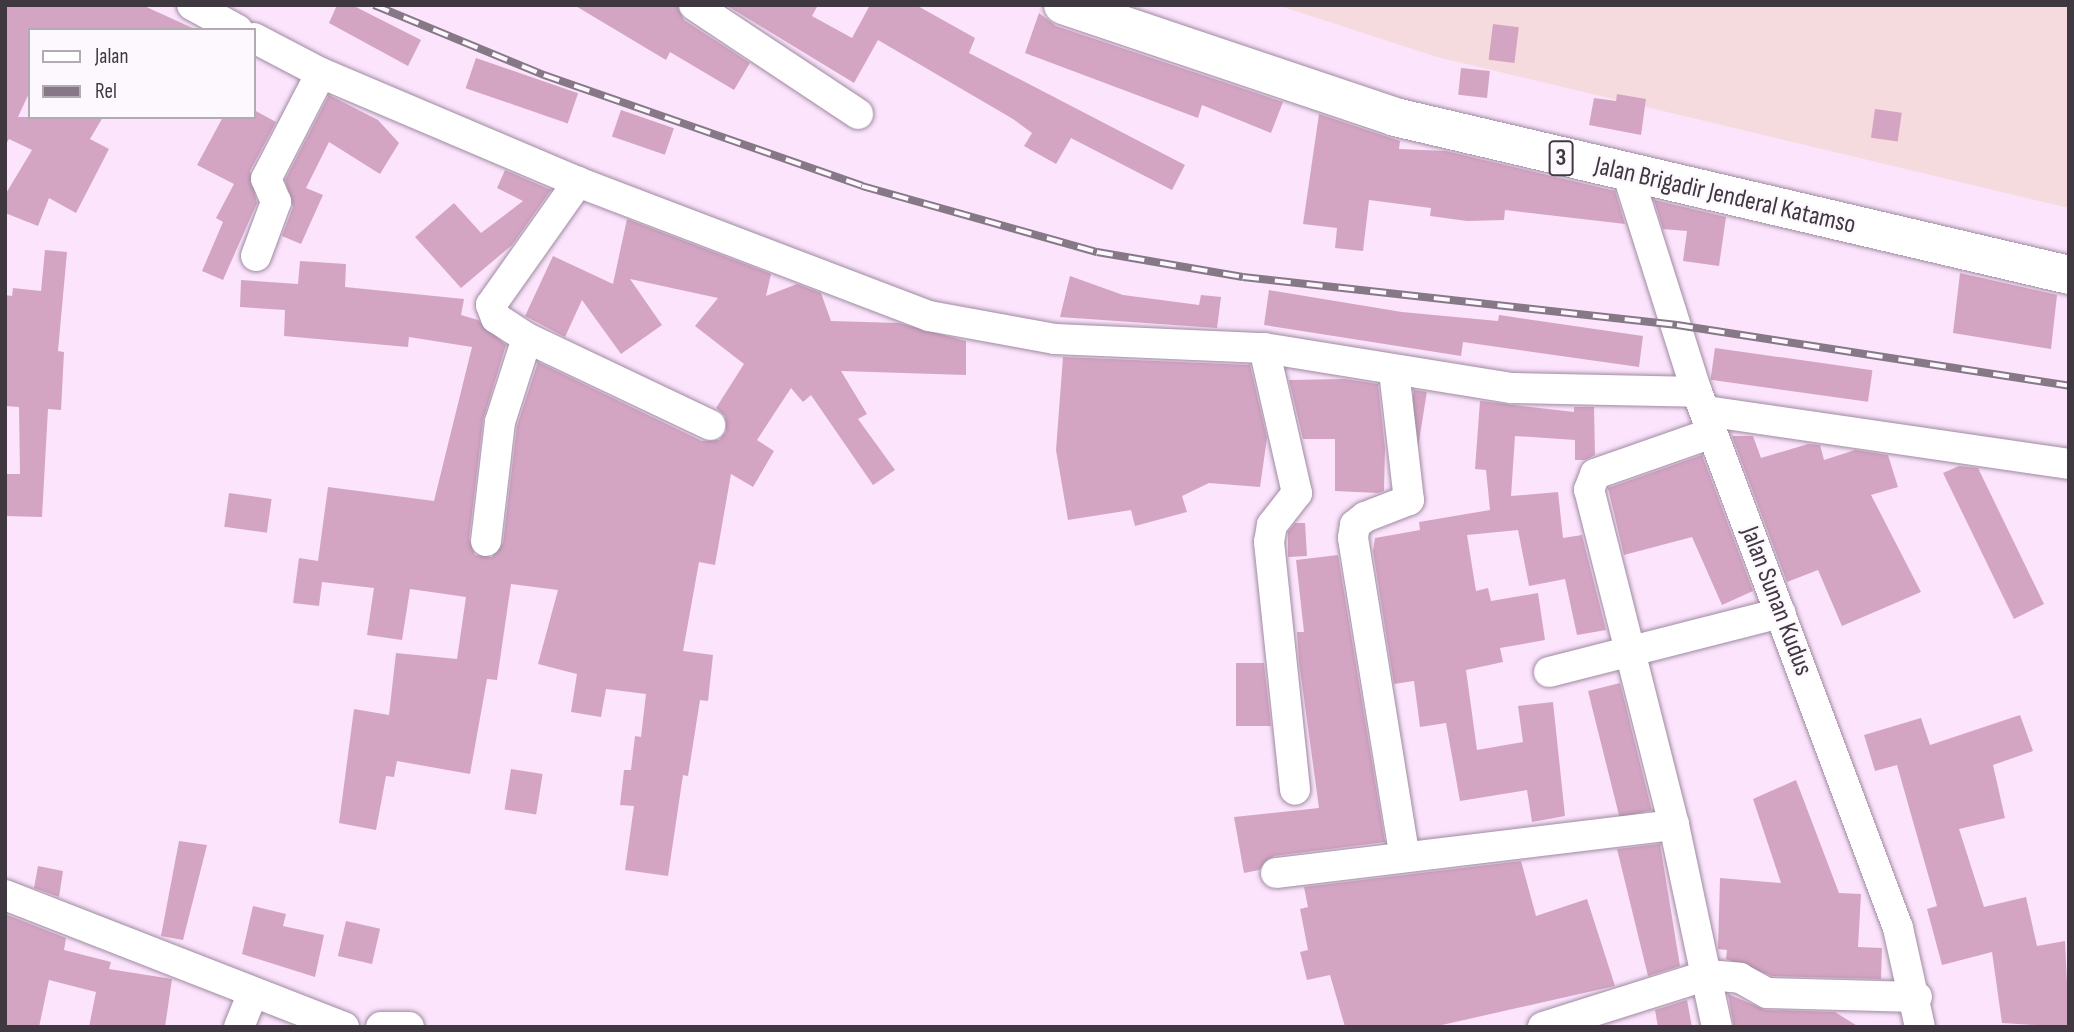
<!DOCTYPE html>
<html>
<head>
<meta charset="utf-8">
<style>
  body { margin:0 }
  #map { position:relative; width:2074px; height:1032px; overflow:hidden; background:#fbe4fc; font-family:"Sofia Sans Condensed",sans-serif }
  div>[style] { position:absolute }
  .industrial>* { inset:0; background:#f6dbde }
  .building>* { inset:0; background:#d4a5c3; transform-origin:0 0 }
  .roads { filter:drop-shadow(0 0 2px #9f8aa0) drop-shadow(0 0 2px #9f8aa0) }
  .minor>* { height:30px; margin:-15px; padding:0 15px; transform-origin:15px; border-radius:15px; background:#fff }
  .trunk>* { height:38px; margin:-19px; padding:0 19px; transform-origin:19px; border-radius:19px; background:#fff }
  .rail>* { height:8px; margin-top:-4px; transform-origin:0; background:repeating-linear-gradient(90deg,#fdf8fd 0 16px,#867887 0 32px); box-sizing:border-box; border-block:2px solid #867887 }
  span { translate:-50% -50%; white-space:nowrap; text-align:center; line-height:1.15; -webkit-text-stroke:5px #fdf8fd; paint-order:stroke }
  .shield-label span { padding:2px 5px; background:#fdf8fd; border:2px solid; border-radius:5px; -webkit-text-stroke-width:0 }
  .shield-label { font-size:24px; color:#403841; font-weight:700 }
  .street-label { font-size:26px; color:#403841 }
  .frame { position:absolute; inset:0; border:7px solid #403841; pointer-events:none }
  .legend { position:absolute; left:28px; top:28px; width:228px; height:91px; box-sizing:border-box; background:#fdf8fd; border:2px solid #b1abb2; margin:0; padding:9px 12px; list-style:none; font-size:21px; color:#403841 }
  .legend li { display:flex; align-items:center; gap:14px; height:35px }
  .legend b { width:35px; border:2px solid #b1abb2 }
</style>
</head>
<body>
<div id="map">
  <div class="industrial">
    <div style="clip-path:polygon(1277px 5px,2069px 5px,2069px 208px,1437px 57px)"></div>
  </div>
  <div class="building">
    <div style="clip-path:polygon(5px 5px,142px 5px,197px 30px,30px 30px,30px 91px,18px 117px,103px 117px,90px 139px,109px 149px,76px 213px,49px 198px,38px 226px,5px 213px,5px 195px,32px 150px,9px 139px,5px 146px)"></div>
    <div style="clip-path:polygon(337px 5px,352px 5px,421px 40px,408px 66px,329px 23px)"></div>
    <div style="clip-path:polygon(574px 5px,677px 5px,684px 20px,750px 63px,734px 90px,670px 52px,666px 60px)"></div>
    <div style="clip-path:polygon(726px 5px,818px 5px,812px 16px,852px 38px,870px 5px,916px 5px,975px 38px,969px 53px,1185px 165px,1172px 190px,1071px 138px,1056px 164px,1024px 146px,1032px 133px,1013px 119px,878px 40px,854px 83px)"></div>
    <div style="clip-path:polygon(1039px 13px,1056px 26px,1283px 102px,1271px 133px,1202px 105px,1198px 118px,1025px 53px)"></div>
    <div style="left:1493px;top:24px;width:26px;height:36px;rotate:7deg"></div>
    <div style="left:476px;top:58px;width:108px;height:32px;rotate:19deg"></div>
    <div style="left:1461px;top:68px;width:29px;height:27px;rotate:6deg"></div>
    <div style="clip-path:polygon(1617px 94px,1646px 99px,1641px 135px,1589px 125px,1594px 98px,1616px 101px)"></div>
    <div style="clip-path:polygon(329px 95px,378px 120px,399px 143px,380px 174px,329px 142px,306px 188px,323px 195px,301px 244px,282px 236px,293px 207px,285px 180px)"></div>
    <div style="left:1875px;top:109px;width:27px;height:29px;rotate:8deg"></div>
    <div style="clip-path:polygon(254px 110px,276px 122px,250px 171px,257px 203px,223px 280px,202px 271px,223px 222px,216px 218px,234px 184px,197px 165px,223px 117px,254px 117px)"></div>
    <div style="left:621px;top:110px;width:56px;height:28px;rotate:19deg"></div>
    <div style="clip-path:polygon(1319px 114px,1400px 141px,1399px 149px,1446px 151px,1615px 191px,1625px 224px,1505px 210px,1504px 220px,1467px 221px,1430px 216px,1431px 208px,1369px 200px,1363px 251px,1335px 248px,1337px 228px,1303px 224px)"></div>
    <div style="clip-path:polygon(505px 170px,551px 190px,512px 245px,461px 288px,415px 237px,454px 203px,481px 233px,523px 201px,497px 188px)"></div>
    <div style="clip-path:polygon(1654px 200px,1726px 217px,1719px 266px,1683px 261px,1687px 231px,1663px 229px)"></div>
    <div style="clip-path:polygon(627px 219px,771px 274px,766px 296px,797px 284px,821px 293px,831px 321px,899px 323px,966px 341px,966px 375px,841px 371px,867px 414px,858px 419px,895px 470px,873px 485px,811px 395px,803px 402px,791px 388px,757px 440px,774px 451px,753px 487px,731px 474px,715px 565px,699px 562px,683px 651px,713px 655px,708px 701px,700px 700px,688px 776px,683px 775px,668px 876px,625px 870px,634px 806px,620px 805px,624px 770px,631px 770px,635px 736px,641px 737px,646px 694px,606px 689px,601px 717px,571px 712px,577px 674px,538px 664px,558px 590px,511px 584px,497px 680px,487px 679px,470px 774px,397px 761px,394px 777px,386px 776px,376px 830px,339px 823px,354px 709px,389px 715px,396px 653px,457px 659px,466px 597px,410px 589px,402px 640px,367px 635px,374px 588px,322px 582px,319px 606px,293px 603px,299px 558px,318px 561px,328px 487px,434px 501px,472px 347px,409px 337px,408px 347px,284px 336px,285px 310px,240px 307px,241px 280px,298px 284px,300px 261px,346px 264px,345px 287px,464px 299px,461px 315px,478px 320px,506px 345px,483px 420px,469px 539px,475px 555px,492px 557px,503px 543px,517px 426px,538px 362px,702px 441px,719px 440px,726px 432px,725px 416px,716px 408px,744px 364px,695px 326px,718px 298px,630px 279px,662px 325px,621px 354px,582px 300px,565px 337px,525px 316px,553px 256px,613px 284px)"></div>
    <div style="clip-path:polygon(45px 250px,67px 252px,58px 351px,64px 352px,61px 410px,48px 409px,42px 517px,5px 516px,5px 474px,20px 474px,19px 407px,5px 406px,5px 295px,12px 296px,13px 288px,41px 291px)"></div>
    <div style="clip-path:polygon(1960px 273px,2057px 295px,2051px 349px,1953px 333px)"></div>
    <div style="clip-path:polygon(1070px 276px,1123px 295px,1199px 305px,1201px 295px,1221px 297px,1217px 328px,1060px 317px)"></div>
    <div style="clip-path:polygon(1269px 290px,1402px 312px,1498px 321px,1499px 315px,1643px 336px,1639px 367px,1463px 342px,1461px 356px,1264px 325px)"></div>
    <div style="left:1715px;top:348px;width:159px;height:32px;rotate:8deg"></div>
    <div style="clip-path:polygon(1063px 357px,1250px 365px,1267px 438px,1260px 487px,1209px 483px,1182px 496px,1187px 512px,1135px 526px,1131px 510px,1068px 520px,1056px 450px)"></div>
    <div style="clip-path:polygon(1345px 379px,1378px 384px,1385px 448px,1384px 491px,1378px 493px,1335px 491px,1335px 439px,1303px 439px,1289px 380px)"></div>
    <div style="left:1414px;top:390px;width:13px;height:55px;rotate:9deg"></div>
    <div style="clip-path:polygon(1480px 401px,1574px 412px,1574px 407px,1594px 407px,1595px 455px,1585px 460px,1575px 460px,1575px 440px,1515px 436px,1511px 496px,1558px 492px,1563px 538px,1582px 535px,1606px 630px,1577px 635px,1565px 579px,1529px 586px,1518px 530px,1467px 535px,1476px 591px,1488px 588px,1491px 601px,1538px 593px,1545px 640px,1500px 648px,1503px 662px,1466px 670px,1477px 750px,1523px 742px,1518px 706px,1553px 702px,1565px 816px,1532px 822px,1527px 790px,1460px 801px,1446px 723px,1420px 727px,1414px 681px,1394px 684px,1373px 551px,1375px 538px,1420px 530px,1419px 522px,1490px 510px,1486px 470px,1475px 469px)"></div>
    <div style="clip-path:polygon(1732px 436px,1753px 436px,1761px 458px,1808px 444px,1820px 445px,1824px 460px,1855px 450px,1888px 455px,1898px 487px,1871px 495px,1921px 592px,1842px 626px,1818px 570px,1787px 582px)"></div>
    <div style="clip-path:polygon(1702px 455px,1753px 591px,1722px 605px,1692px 537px,1624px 555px,1608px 488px)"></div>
    <div style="clip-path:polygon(1959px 466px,1978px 468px,2044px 604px,2014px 619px,1943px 473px)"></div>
    <div style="left:229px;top:493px;width:43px;height:34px;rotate:8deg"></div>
    <div style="clip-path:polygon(1295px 523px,1305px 523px,1307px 556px,1288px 557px,1288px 532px)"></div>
    <div style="clip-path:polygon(1338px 555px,1385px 842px,1274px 856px,1259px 870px,1244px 873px,1234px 817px,1319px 808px,1299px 662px,1297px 632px,1304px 632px,1296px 560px)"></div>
    <div style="clip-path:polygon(1236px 663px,1264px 663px,1271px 726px,1236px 726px)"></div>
    <div style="left:1620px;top:683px;width:131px;height:33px;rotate:76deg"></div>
    <div style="clip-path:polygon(2020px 715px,2033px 751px,1993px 765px,2005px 818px,1959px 829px,1984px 907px,2026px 897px,2037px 946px,2065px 941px,2069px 1027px,2002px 1023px,1992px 952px,1942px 965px,1927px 909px,1937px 906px,1897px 765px,1875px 771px,1864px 735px,1921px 718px,1930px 745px)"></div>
    <div style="left:511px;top:769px;width:32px;height:41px;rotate:9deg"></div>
    <div style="clip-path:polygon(1796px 780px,1839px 893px,1861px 894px,1858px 947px,1882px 948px,1881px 979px,1772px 976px,1726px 959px,1727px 950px,1718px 949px,1720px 878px,1781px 883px,1753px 799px)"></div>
    <div style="clip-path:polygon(179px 841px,207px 845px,183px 940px,161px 936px)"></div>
    <div style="clip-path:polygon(1660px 844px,1680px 966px,1648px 976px,1617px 849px)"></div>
    <div style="clip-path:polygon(1521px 861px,1536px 916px,1587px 899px,1615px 986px,1433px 1027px,1345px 1027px,1330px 975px,1307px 980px,1300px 952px,1308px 950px,1300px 909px,1308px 907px,1304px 887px)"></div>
    <div style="clip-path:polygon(38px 866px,63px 871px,59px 897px,34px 888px)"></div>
    <div style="clip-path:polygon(253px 906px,286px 914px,283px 926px,324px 935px,315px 977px,242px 954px)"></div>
    <div style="clip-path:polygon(5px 914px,66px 938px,64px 950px,111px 962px,109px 969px,172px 979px,165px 1027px,89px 1027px,96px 992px,49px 980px,39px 1027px,5px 1027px)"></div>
    <div style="left:346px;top:921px;width:35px;height:36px;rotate:13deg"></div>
    <div style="clip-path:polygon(1728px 994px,1766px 1010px,1835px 1012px,1859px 1027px,1734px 1027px)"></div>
    <div style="clip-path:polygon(1687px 1000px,1692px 1027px,1658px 1027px,1655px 1010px)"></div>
  </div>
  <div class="roads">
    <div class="minor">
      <div style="left:192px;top:5px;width:52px;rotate:28.5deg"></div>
      <div style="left:694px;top:5px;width:197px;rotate:33.6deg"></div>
      <div style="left:254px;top:38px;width:76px;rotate:27.6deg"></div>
      <div style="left:321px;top:73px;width:279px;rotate:23deg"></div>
      <div style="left:578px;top:182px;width:376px;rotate:20.9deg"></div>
      <div style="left:929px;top:316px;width:128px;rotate:10.3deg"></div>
      <div style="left:1055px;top:339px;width:209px;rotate:2.5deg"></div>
      <div style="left:1264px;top:348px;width:251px;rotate:9.2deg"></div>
      <div style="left:1512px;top:388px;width:185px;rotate:1.2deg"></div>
      <div style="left:1628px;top:175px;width:228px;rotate:72.4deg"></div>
      <div style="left:1697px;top:392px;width:572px;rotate:69.44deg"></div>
      <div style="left:1898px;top:928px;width:101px;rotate:77.5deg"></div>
      <div style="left:256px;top:256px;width:58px;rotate:-69.7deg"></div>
      <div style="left:276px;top:202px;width:25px;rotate:-113deg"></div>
      <div style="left:266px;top:179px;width:119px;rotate:-62.6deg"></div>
      <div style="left:527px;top:338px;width:203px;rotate:25.4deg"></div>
      <div style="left:1264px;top:348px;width:149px;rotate:77.2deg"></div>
      <div style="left:1297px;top:493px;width:41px;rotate:128deg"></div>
      <div style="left:1272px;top:525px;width:17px;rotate:100deg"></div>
      <div style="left:1269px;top:542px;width:249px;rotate:84deg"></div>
      <div style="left:1394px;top:371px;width:130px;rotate:83.4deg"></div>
      <div style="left:1409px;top:500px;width:47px;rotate:158.9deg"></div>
      <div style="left:1365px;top:517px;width:13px;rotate:141deg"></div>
      <div style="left:1355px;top:525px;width:13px;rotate:99deg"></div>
      <div style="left:1353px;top:538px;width:319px;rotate:80.8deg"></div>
      <div style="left:1706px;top:411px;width:367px;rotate:8.3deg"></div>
      <div style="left:486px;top:541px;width:120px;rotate:-83.3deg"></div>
      <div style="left:500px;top:422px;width:88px;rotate:-72.2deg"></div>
      <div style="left:527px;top:338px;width:37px;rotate:-147deg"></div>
      <div style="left:496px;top:318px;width:14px;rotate:-111deg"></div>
      <div style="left:491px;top:305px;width:151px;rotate:-54.7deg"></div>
      <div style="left:1549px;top:672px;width:239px;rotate:-14.3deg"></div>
      <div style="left:1674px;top:825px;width:207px;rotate:78deg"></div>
      <div style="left:1276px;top:873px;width:401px;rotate:-6.9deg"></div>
      <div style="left:1674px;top:825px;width:346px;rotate:-104.2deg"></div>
      <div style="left:1589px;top:490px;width:17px;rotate:-69deg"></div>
      <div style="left:1595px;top:474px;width:124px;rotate:-19.3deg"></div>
      <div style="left:5px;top:895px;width:364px;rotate:21.3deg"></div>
      <div style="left:239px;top:1027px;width:35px;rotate:-68deg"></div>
      <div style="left:381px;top:1027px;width:28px"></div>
      <div style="left:1543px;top:1027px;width:173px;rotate:-17.5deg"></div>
      <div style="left:1708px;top:975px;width:32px;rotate:5deg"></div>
      <div style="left:1740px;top:978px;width:31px;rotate:29deg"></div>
      <div style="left:1767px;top:993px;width:150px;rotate:1.5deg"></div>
    </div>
    <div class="trunk">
      <div style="left:1063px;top:5px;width:350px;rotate:18.6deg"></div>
      <div style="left:1395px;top:117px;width:692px;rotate:13.19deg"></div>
    </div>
  </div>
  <div class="rail">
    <div style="left:374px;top:5px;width:184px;rotate:22.4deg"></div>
    <div style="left:544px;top:75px;width:337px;rotate:19.2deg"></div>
    <div style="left:862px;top:186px;width:244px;rotate:15.7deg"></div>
    <div style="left:1097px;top:252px;width:148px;rotate:9.7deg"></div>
    <div style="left:1243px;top:277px;width:437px;rotate:6.3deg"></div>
    <div style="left:1677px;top:325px;width:397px;rotate:8.8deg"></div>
  </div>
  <div class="shield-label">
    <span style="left:1561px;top:158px">3</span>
  </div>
  <div class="street-label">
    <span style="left:1725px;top:196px;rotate:13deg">Jalan Brigadir Jenderal Katamso</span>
    <span style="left:1776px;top:601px;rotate:69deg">Jalan Sunan Kudus</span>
  </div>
  <div class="frame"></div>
  <ul class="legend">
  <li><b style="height:9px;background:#fff"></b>Jalan</li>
  <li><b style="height:9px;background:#867887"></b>Rel</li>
  </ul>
</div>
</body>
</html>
